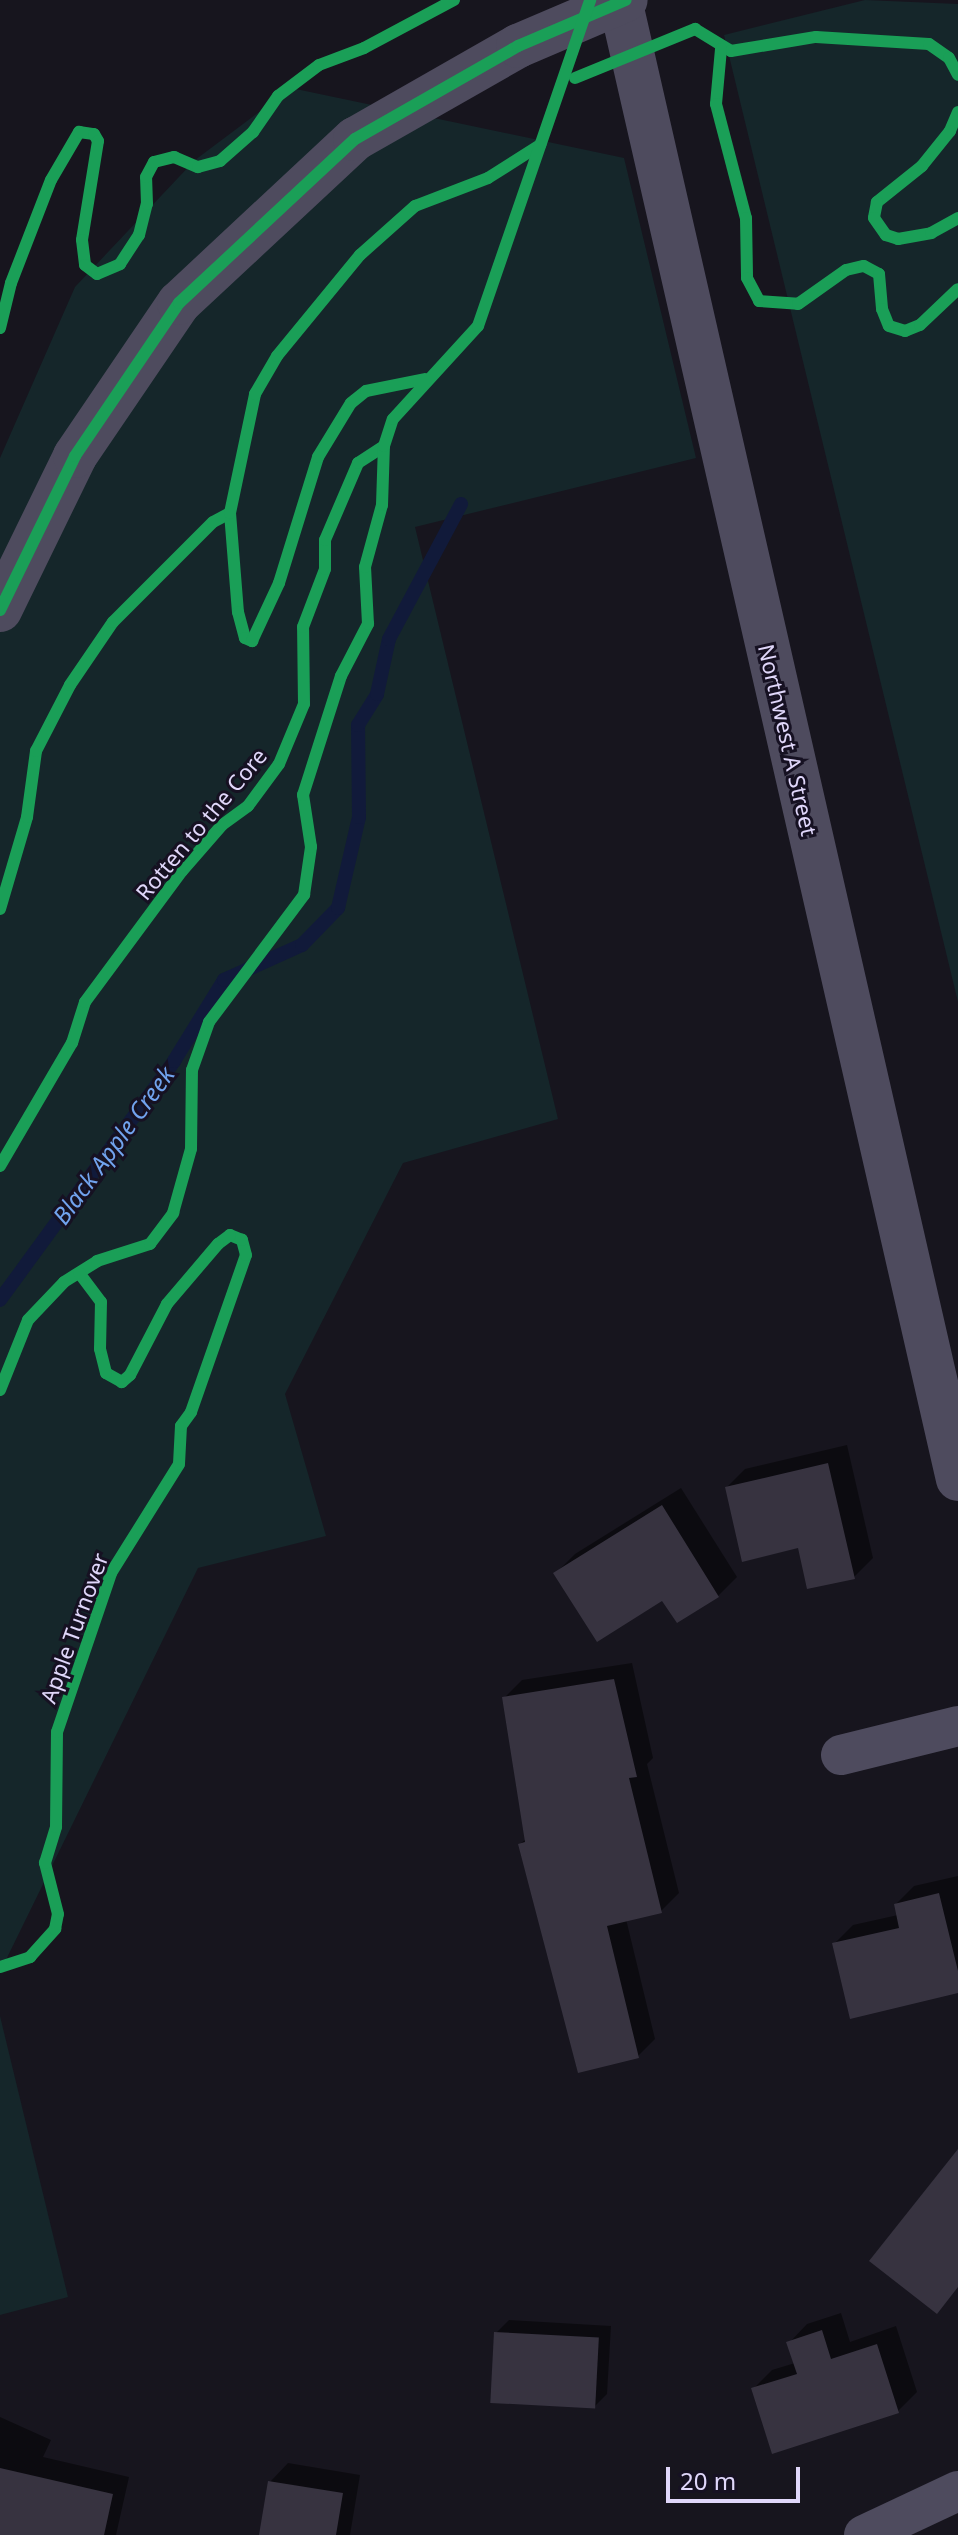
<!DOCTYPE html>
<html>
<head>
<meta charset="utf-8">
<style>
  body { margin:0 }
  #map { position:relative; width:958px; height:2535px; overflow:hidden; background:#17151e; font-family:"Noto Sans",sans-serif }
  div>[style] { position:absolute }
  .green>* { inset:0; background:#15262a }
  .shadow>* { inset:0; background:#0007 }
  .stream>* { height:14px; margin:-7px; padding:0 7px; transform-origin:7px; border-radius:7px; background:#111a3a }
  .building>* { inset:0; background:#373340; transform-origin:0 0 }
  .minor>* { height:40px; margin:-20px; padding:0 20px; transform-origin:20px; border-radius:20px; background:#4e4b5e }
  .tertiary>* { height:44px; margin:-22px; padding:0 22px; transform-origin:22px; border-radius:22px; background:#4e4b5e }
  .cycleway>* { height:12px; margin:-6px; padding:0 6px; transform-origin:6px; border-radius:6px; background:#1a9f57 }
  span { translate:-50% -50%; white-space:nowrap; text-align:center; line-height:1.15; -webkit-text-stroke:6px #161122; paint-order:stroke }
  .street-label { font-size:22px; color:#e0d7fa }
  .water-label { font-size:24px; color:#71a3ee; font-style:italic }
  .scale { position:absolute; left:666px; top:2467px; width:134px; height:36px; box-sizing:border-box; border:4px solid #e0d7fa; border-top:0; padding-left:10px; font-size:24px; line-height:28px; white-space:nowrap; color:#e0d7fa; -webkit-text-stroke:6px #161122; paint-order:stroke }
</style>
</head>
<body>
<div id="map">
  <div class="green">
    <div style="clip-path:polygon(865px 0,958px 4px,958px 1002px,724px 35px)"></div>
    <div style="clip-path:polygon(291px 88px,624px 158px,696px 458px,415px 527px,558px 1119px,403px 1163px,285px 1394px,326px 1536px,198px 1568px,0 1972px,0 458px,75px 287px,195px 160px)"></div>
    <div style="clip-path:polygon(0 2016px,68px 2297px,0 2315px)"></div>
  </div>
  <div class="shadow">
    <div style="clip-path:polygon(847px 1445px,873px 1558px,854px 1577px,800px 1546px,727px 1487px,745px 1469px)"></div>
    <div style="clip-path:polygon(681px 1488px,737px 1577px,718px 1596px,663px 1598px,556px 1573px,575px 1554px)"></div>
    <div style="clip-path:polygon(632px 1663px,653px 1758px,647px 1764px,679px 1893px,661px 1911px,626px 1919px,655px 2039px,638px 2056px,520px 1844px,527px 1838px,504px 1698px,522px 1680px)"></div>
    <div style="clip-path:polygon(958px 1876px,958px 1991px,834px 1944px,853px 1925px,898px 1915px,896px 1904px,914px 1886px)"></div>
    <div style="clip-path:polygon(841px 2313px,850px 2342px,896px 2326px,917px 2392px,898px 2411px,753px 2389px,772px 2370px,795px 2363px,789px 2343px,807px 2324px)"></div>
    <div style="clip-path:polygon(509px 2320px,611px 2326px,607px 2394px,594px 2407px,496px 2333px)"></div>
    <div style="clip-path:polygon(0 2417px,51px 2440px,43px 2457px,129px 2477px,116px 2535px,0 2535px)"></div>
    <div style="clip-path:polygon(288px 2463px,360px 2475px,350px 2535px,261px 2535px,270px 2482px)"></div>
  </div>
  <div class="stream">
    <div style="left:0;top:1300px;width:296px;rotate:-53.9deg"></div>
    <div style="left:174px;top:1061px;width:95px;rotate:-58.3deg"></div>
    <div style="left:224px;top:980px;width:85px;rotate:-24.2deg"></div>
    <div style="left:302px;top:945px;width:52px;rotate:-45.8deg"></div>
    <div style="left:338px;top:908px;width:93px;rotate:-77deg"></div>
    <div style="left:359px;top:817px;width:92px;rotate:-90.6deg"></div>
    <div style="left:358px;top:725px;width:36px;rotate:-58deg"></div>
    <div style="left:377px;top:694px;width:56px;rotate:-77.7deg"></div>
    <div style="left:389px;top:639px;width:153px;rotate:-61.9deg"></div>
  </div>
  <div class="building">
    <div style="clip-path:polygon(828px 1463px,855px 1579px,807px 1589px,798px 1548px,742px 1562px,725px 1487px)"></div>
    <div style="clip-path:polygon(662px 1505px,719px 1597px,677px 1623px,662px 1601px,597px 1642px,553px 1573px)"></div>
    <div style="clip-path:polygon(614px 1679px,637px 1777px,629px 1778px,662px 1913px,607px 1926px,639px 2058px,578px 2073px,518px 1844px,525px 1842px,502px 1697px)"></div>
    <div style="clip-path:polygon(939px 1893px,958px 1971px,958px 1993px,850px 2019px,832px 1943px,899px 1928px,894px 1904px)"></div>
    <div style="clip-path:polygon(958px 2149px,958px 2287px,937px 2314px,869px 2261px)"></div>
    <div style="clip-path:polygon(822px 2330px,831px 2359px,877px 2344px,899px 2413px,772px 2454px,751px 2388px,797px 2374px,786px 2342px)"></div>
    <div style="left:494px;top:2332px;width:105px;height:71px;rotate:3deg"></div>
    <div style="clip-path:polygon(0 2468px,113px 2494px,104px 2535px,0 2535px)"></div>
    <div style="clip-path:polygon(268px 2481px,343px 2493px,336px 2535px,259px 2535px)"></div>
  </div>
  <div class="minor">
    <div style="left:841px;top:1755px;width:121px;rotate:-13.9deg"></div>
    <div style="left:864px;top:2535px;width:104px;rotate:-25.1deg"></div>
  </div>
  <div class="tertiary">
    <div style="left:620px;top:0;width:1517px;rotate:77.13deg"></div>
    <div style="left:0;top:610px;width:171px;rotate:-64deg"></div>
    <div style="left:75px;top:456px;width:185px;rotate:-55.8deg"></div>
    <div style="left:179px;top:303px;width:241px;rotate:-43deg"></div>
    <div style="left:355px;top:139px;width:188px;rotate:-29.7deg"></div>
    <div style="left:518px;top:46px;width:117px;rotate:-23.1deg"></div>
  </div>
  <div class="cycleway">
    <div style="left:695px;top:29px;width:42px;rotate:31.4deg"></div>
    <div style="left:731px;top:51px;width:86px;rotate:-9.4deg"></div>
    <div style="left:816px;top:37px;width:113px;rotate:3.5deg"></div>
    <div style="left:929px;top:44px;width:24px;rotate:35deg"></div>
    <div style="left:949px;top:58px;width:19px;rotate:62deg"></div>
    <div style="left:721px;top:49px;width:55px;rotate:95.2deg"></div>
    <div style="left:716px;top:104px;width:118px;rotate:75.3deg"></div>
    <div style="left:746px;top:218px;width:60px;rotate:89deg"></div>
    <div style="left:747px;top:278px;width:26px;rotate:62deg"></div>
    <div style="left:759px;top:301px;width:39px;rotate:4deg"></div>
    <div style="left:798px;top:304px;width:59px;rotate:-35.3deg"></div>
    <div style="left:846px;top:270px;width:18px;rotate:-13deg"></div>
    <div style="left:864px;top:266px;width:17px;rotate:28deg"></div>
    <div style="left:879px;top:274px;width:35px;rotate:85deg"></div>
    <div style="left:882px;top:309px;width:18px;rotate:68deg"></div>
    <div style="left:889px;top:326px;width:17px;rotate:17deg"></div>
    <div style="left:905px;top:331px;width:16px;rotate:-22deg"></div>
    <div style="left:920px;top:325px;width:52px;rotate:-43.5deg"></div>
    <div style="left:575px;top:78px;width:130px;rotate:-22.2deg"></div>
    <div style="left:958px;top:112px;width:21px;rotate:113deg"></div>
    <div style="left:950px;top:131px;width:45px;rotate:128.7deg"></div>
    <div style="left:922px;top:166px;width:58px;rotate:141.3deg"></div>
    <div style="left:877px;top:202px;width:16px;rotate:101deg"></div>
    <div style="left:874px;top:218px;width:21px;rotate:55deg"></div>
    <div style="left:886px;top:235px;width:13px;rotate:18deg"></div>
    <div style="left:898px;top:239px;width:34px;rotate:-10deg"></div>
    <div style="left:931px;top:233px;width:31px;rotate:-29deg"></div>
    <div style="left:0;top:328px;width:46px;rotate:-76.3deg"></div>
    <div style="left:11px;top:283px;width:110px;rotate:-68.8deg"></div>
    <div style="left:51px;top:180px;width:56px;rotate:-59.7deg"></div>
    <div style="left:79px;top:132px;width:15px;rotate:8deg"></div>
    <div style="left:94px;top:134px;width:8px;rotate:60deg"></div>
    <div style="left:98px;top:141px;width:100px;rotate:99.2deg"></div>
    <div style="left:82px;top:240px;width:25px;rotate:83deg"></div>
    <div style="left:85px;top:265px;width:15px;rotate:37deg"></div>
    <div style="left:97px;top:274px;width:25px;rotate:-23deg"></div>
    <div style="left:120px;top:264px;width:35px;rotate:-57deg"></div>
    <div style="left:139px;top:235px;width:32px;rotate:-76deg"></div>
    <div style="left:147px;top:204px;width:27px;rotate:-92deg"></div>
    <div style="left:146px;top:177px;width:17px;rotate:-62deg"></div>
    <div style="left:154px;top:162px;width:21px;rotate:-14deg"></div>
    <div style="left:174px;top:157px;width:26px;rotate:23deg"></div>
    <div style="left:198px;top:167px;width:23px;rotate:-15deg"></div>
    <div style="left:220px;top:161px;width:44px;rotate:-41.3deg"></div>
    <div style="left:253px;top:132px;width:44px;rotate:-55.2deg"></div>
    <div style="left:278px;top:96px;width:51px;rotate:-37.1deg"></div>
    <div style="left:319px;top:65px;width:48px;rotate:-20.7deg"></div>
    <div style="left:364px;top:48px;width:102px;rotate:-28.1deg"></div>
    <div style="left:230px;top:513px;width:99px;rotate:85.4deg"></div>
    <div style="left:238px;top:612px;width:27px;rotate:75deg"></div>
    <div style="left:245px;top:638px;width:8px;rotate:23deg"></div>
    <div style="left:252px;top:641px;width:64px;rotate:-65deg"></div>
    <div style="left:279px;top:583px;width:132px;rotate:-72.8deg"></div>
    <div style="left:318px;top:457px;width:63px;rotate:-58.6deg"></div>
    <div style="left:351px;top:403px;width:19px;rotate:-39deg"></div>
    <div style="left:366px;top:391px;width:60px;rotate:-11.5deg"></div>
    <div style="left:0;top:610px;width:171px;rotate:-64deg"></div>
    <div style="left:75px;top:456px;width:185px;rotate:-55.8deg"></div>
    <div style="left:179px;top:303px;width:241px;rotate:-43deg"></div>
    <div style="left:355px;top:139px;width:188px;rotate:-29.7deg"></div>
    <div style="left:518px;top:46px;width:117px;rotate:-23.1deg"></div>
    <div style="left:0;top:909px;width:96px;rotate:-73.6deg"></div>
    <div style="left:27px;top:817px;width:67px;rotate:-82.2deg"></div>
    <div style="left:36px;top:751px;width:74px;rotate:-62.7deg"></div>
    <div style="left:70px;top:685px;width:76px;rotate:-55.7deg"></div>
    <div style="left:113px;top:622px;width:141px;rotate:-45deg"></div>
    <div style="left:213px;top:522px;width:19px;rotate:-28deg"></div>
    <div style="left:230px;top:513px;width:122px;rotate:-78.1deg"></div>
    <div style="left:255px;top:394px;width:44px;rotate:-59.9deg"></div>
    <div style="left:277px;top:356px;width:131px;rotate:-50.6deg"></div>
    <div style="left:360px;top:255px;width:74px;rotate:-41.7deg"></div>
    <div style="left:415px;top:206px;width:78px;rotate:-21deg"></div>
    <div style="left:488px;top:178px;width:62px;rotate:-32.4deg"></div>
    <div style="left:0;top:1166px;width:143px;rotate:-59.7deg"></div>
    <div style="left:72px;top:1043px;width:43px;rotate:-72.4deg"></div>
    <div style="left:85px;top:1002px;width:163px;rotate:-53.5deg"></div>
    <div style="left:182px;top:871px;width:61px;rotate:-49deg"></div>
    <div style="left:222px;top:825px;width:32px;rotate:-36deg"></div>
    <div style="left:248px;top:806px;width:52px;rotate:-53.6deg"></div>
    <div style="left:279px;top:764px;width:65px;rotate:-67.4deg"></div>
    <div style="left:304px;top:704px;width:77px;rotate:-90.7deg"></div>
    <div style="left:303px;top:627px;width:62px;rotate:-69.2deg"></div>
    <div style="left:325px;top:569px;width:29px;rotate:-90deg"></div>
    <div style="left:325px;top:540px;width:84px;rotate:-66.8deg"></div>
    <div style="left:358px;top:463px;width:31px;rotate:-33deg"></div>
    <div style="left:0;top:1390px;width:75px;rotate:-68.2deg"></div>
    <div style="left:28px;top:1320px;width:52px;rotate:-46.5deg"></div>
    <div style="left:64px;top:1282px;width:39px;rotate:-32deg"></div>
    <div style="left:97px;top:1261px;width:56px;rotate:-17.8deg"></div>
    <div style="left:150px;top:1244px;width:39px;rotate:-53deg"></div>
    <div style="left:173px;top:1213px;width:66px;rotate:-74.3deg"></div>
    <div style="left:191px;top:1149px;width:79px;rotate:-89.3deg"></div>
    <div style="left:192px;top:1070px;width:51px;rotate:-70.5deg"></div>
    <div style="left:209px;top:1022px;width:159px;rotate:-53.2deg"></div>
    <div style="left:304px;top:895px;width:49px;rotate:-81.7deg"></div>
    <div style="left:311px;top:847px;width:53px;rotate:-98.7deg"></div>
    <div style="left:303px;top:795px;width:125px;rotate:-72.3deg"></div>
    <div style="left:341px;top:676px;width:59px;rotate:-62.6deg"></div>
    <div style="left:368px;top:624px;width:57px;rotate:-93deg"></div>
    <div style="left:365px;top:567px;width:64px;rotate:-74.7deg"></div>
    <div style="left:382px;top:505px;width:59px;rotate:-88.1deg"></div>
    <div style="left:384px;top:446px;width:28px;rotate:-72deg"></div>
    <div style="left:393px;top:419px;width:126px;rotate:-47.6deg"></div>
    <div style="left:478px;top:326px;width:345px;rotate:-71deg"></div>
    <div style="left:0;top:1967px;width:32px;rotate:-18deg"></div>
    <div style="left:30px;top:1957px;width:38px;rotate:-48deg"></div>
    <div style="left:55px;top:1929px;width:15px;rotate:-79deg"></div>
    <div style="left:58px;top:1914px;width:53px;rotate:-104.3deg"></div>
    <div style="left:45px;top:1863px;width:38px;rotate:-73deg"></div>
    <div style="left:56px;top:1827px;width:95px;rotate:-89.4deg"></div>
    <div style="left:57px;top:1732px;width:168px;rotate:-71.2deg"></div>
    <div style="left:111px;top:1573px;width:128px;rotate:-58deg"></div>
    <div style="left:179px;top:1464px;width:38px;rotate:-87deg"></div>
    <div style="left:181px;top:1426px;width:17px;rotate:-54deg"></div>
    <div style="left:191px;top:1412px;width:166px;rotate:-70.7deg"></div>
    <div style="left:246px;top:1255px;width:16px;rotate:-105deg"></div>
    <div style="left:242px;top:1240px;width:13px;rotate:-157deg"></div>
    <div style="left:230px;top:1235px;width:15px;rotate:143deg"></div>
    <div style="left:218px;top:1244px;width:79px;rotate:130.4deg"></div>
    <div style="left:167px;top:1304px;width:80px;rotate:117.5deg"></div>
    <div style="left:130px;top:1375px;width:11px;rotate:139deg"></div>
    <div style="left:122px;top:1382px;width:18px;rotate:-151deg"></div>
    <div style="left:106px;top:1373px;width:25px;rotate:-104deg"></div>
    <div style="left:100px;top:1349px;width:47px;rotate:-88.8deg"></div>
    <div style="left:101px;top:1302px;width:36px;rotate:-127deg"></div>
  </div>
  <div class="street-label">
    <span style="left:788px;top:740px;rotate:77deg">Northwest A Street</span>
    <span style="left:201px;top:824px;rotate:-50deg">Rotten to the Core</span>
    <span style="left:74px;top:1628px;rotate:-70deg">Apple Turnover</span>
  </div>
  <div class="water-label">
    <span style="left:113px;top:1145px;rotate:-54deg">Black Apple Creek</span>
  </div>
  <div class="scale">20 m</div>
</div>
</body>
</html>
